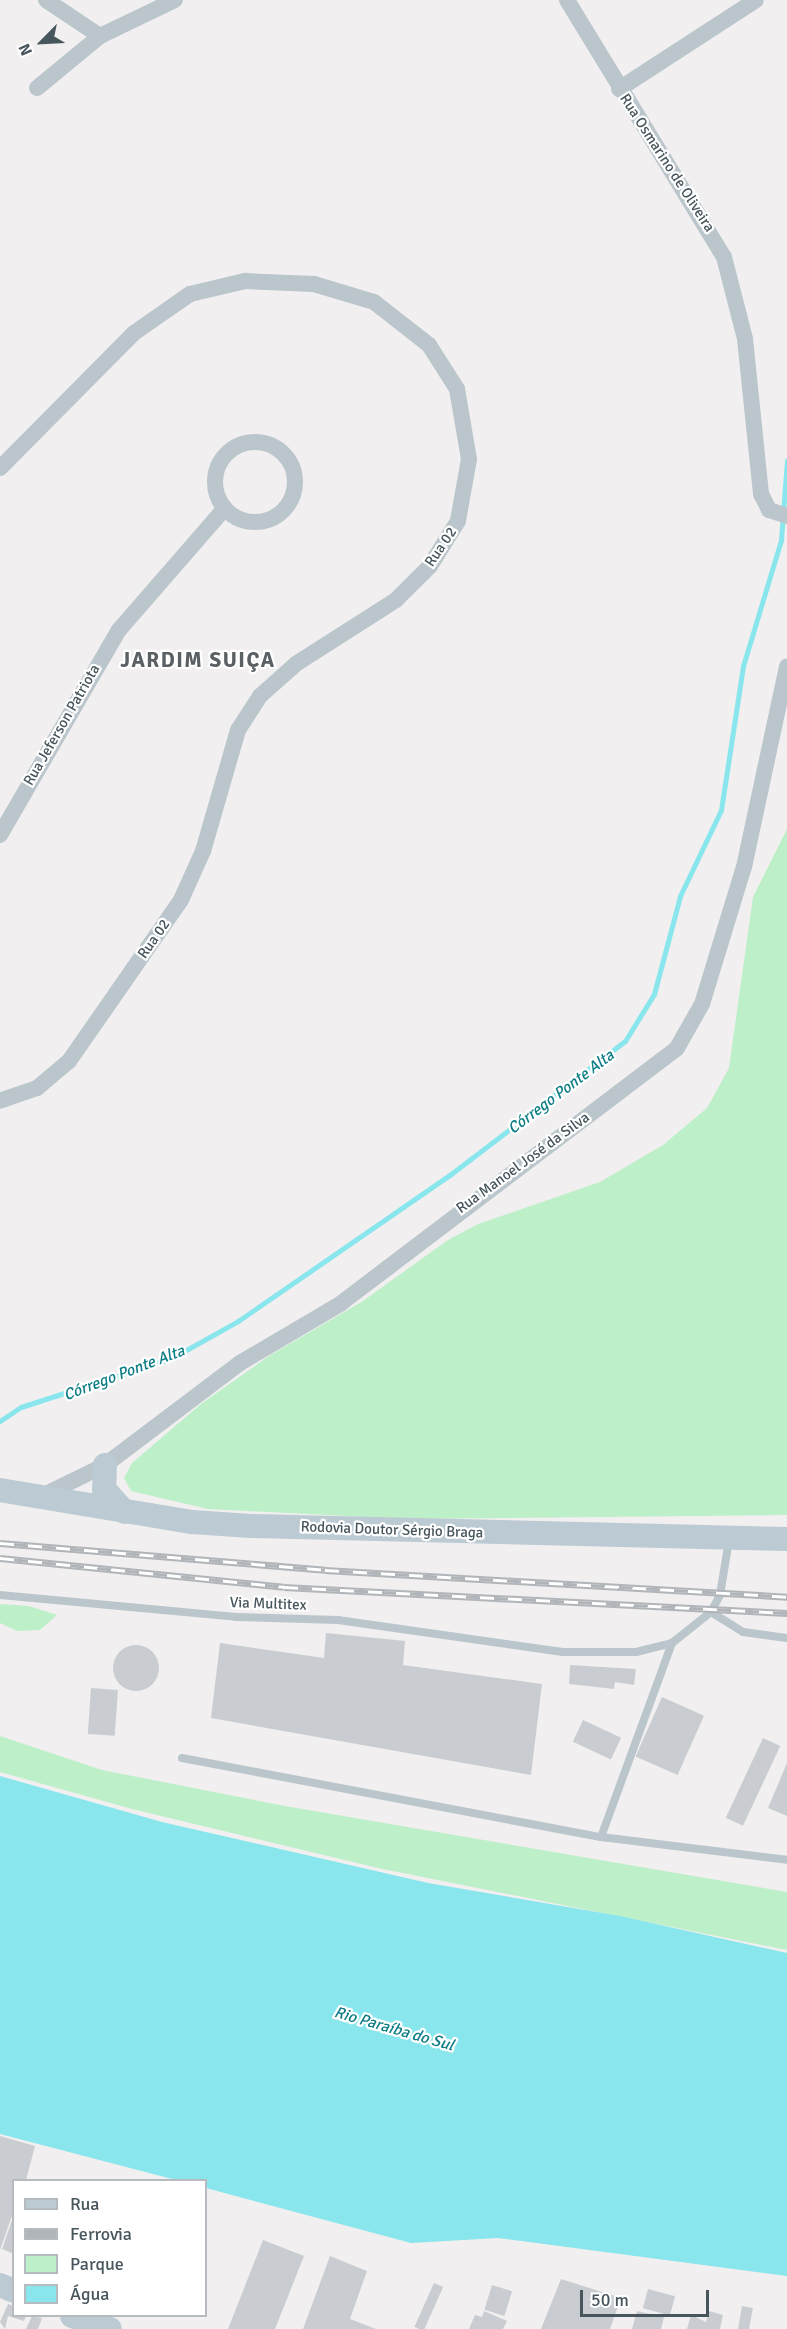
<!DOCTYPE html>
<html>
<head>
<meta charset="utf-8">
<style>
  body { margin:0 }
  #map { position:relative; width:787px; height:2329px; overflow:hidden; background:#f1efef; font-family:Signika,sans-serif }
  div>[style] { position:absolute }
  .green>* { inset:0; background:#bdefc9 }
  .water>* { inset:0; background:#89e6ed }
  .stream>* { height:5px; margin:-2.5px; padding:0 2.5px; transform-origin:2.5px; border-radius:2.5px; background:#89e6ed }
  .building>* { inset:0; background:#c9cdd1; transform-origin:0 0 }
  .round { border-radius:50% }
  .lane>* { height:8px; margin:-4px; padding:0 4px; transform-origin:4px; border-radius:4px; background:#bac6cc }
  .street>* { height:16px; margin:-8px; padding:0 8px; transform-origin:8px; border-radius:8px; background:#bac6cc }
  .street>.ring { margin:-8px; padding:0; box-sizing:content-box; background:none; border:16px solid #bac6cc; border-radius:50% }
  .secondary>* { height:24px; margin:-12px; padding:0 12px; transform-origin:12px; border-radius:12px; background:#bccad3 }
  .rail>* { height:7px; margin-top:-3.5px; transform-origin:0; background:repeating-linear-gradient(90deg,#fff 0 14px,#b1b5b9 0 28px); box-sizing:border-box; border-block:2px solid #b1b5b9 }
  span { translate:-50% -50%; white-space:nowrap; text-align:center; line-height:1.15; -webkit-text-stroke:4.5px #fff; paint-order:stroke }
  .street-label { font-size:15px; color:#47555c }
  .water-label { font-size:16px; color:#0c7d84; font-style:italic }
  .district-label { font-size:21px; color:#5b6064; font-weight:700; letter-spacing:1.5px }
  .legend { position:absolute; left:12px; top:2179px; width:195px; height:138px; box-sizing:border-box; background:#fff; border:2px solid #b5bbbe; margin:0; padding:8px 10px; list-style:none; font-size:18px; color:#47555c }
  .legend li { display:flex; align-items:center; gap:12px; height:30px }
  .legend b { width:30px; border:2px solid #b5bbbe }
  .north { position:absolute; left:12px; top:12px; width:60px; height:60px; -webkit-text-stroke:4px #fff; paint-order:stroke; rotate:246deg; font-size:16px; font-weight:700; line-height:24px; text-align:center; color:#47555c }
  .north::after { content:''; display:block; margin:auto; width:21px; height:27px; background:#47555c; clip-path:polygon(50% 0,100% 100%,50% 72%,0 100%) }
  .scale { position:absolute; left:580px; top:2290px; width:129px; height:27px; box-sizing:border-box; border:3px solid #47555c; border-top:0; padding-left:8px; font-size:18px; line-height:21px; white-space:nowrap; color:#47555c; -webkit-text-stroke:4px #fff; paint-order:stroke }
</style>
</head>
<body>
<div id="map">
  <div class="green">
    <div style="clip-path:polygon(787px 829px,787px 1515px,407px 1519px,208px 1509px,131px 1491px,124px 1478px,132px 1463px,201px 1404px,269px 1356px,363px 1301px,448px 1240px,478px 1224px,600px 1182px,663px 1145px,707px 1108px,729px 1068px,753px 897px)"></div>
    <div style="clip-path:polygon(0 1604px,29px 1606px,57px 1615px,40px 1630px,17px 1631px,0 1623px)"></div>
    <div style="clip-path:polygon(0 1736px,102px 1770px,285px 1806px,787px 1892px,787px 1950px,378px 1868px,132px 1809px,0 1772px)"></div>
  </div>
  <div class="water">
    <div style="clip-path:polygon(0 1776px,162px 1822px,428px 1883px,620px 1916px,787px 1953px,787px 2276px,498px 2238px,411px 2243px,206px 2188px,206px 2180px,176px 2180px,0 2134px)"></div>
  </div>
  <div class="stream">
    <div style="left:0;top:1421px;width:25px;rotate:-34deg"></div>
    <div style="left:21px;top:1407px;width:159px;rotate:-18deg"></div>
    <div style="left:172px;top:1358px;width:76px;rotate:-29.3deg"></div>
    <div style="left:238px;top:1321px;width:259px;rotate:-34.6deg"></div>
    <div style="left:451px;top:1174px;width:219px;rotate:-37.4deg"></div>
    <div style="left:625px;top:1041px;width:55px;rotate:-58.3deg"></div>
    <div style="left:654px;top:994px;width:101px;rotate:-75.1deg"></div>
    <div style="left:680px;top:896px;width:95px;rotate:-64.5deg"></div>
    <div style="left:721px;top:810px;width:146px;rotate:-81.3deg"></div>
    <div style="left:743px;top:666px;width:132px;rotate:-73.2deg"></div>
    <div style="left:781px;top:540px;width:80px;rotate:-85.7deg"></div>
  </div>
  <div class="building">
    <div style="clip-path:polygon(326px 1633px,405px 1641px,403px 1665px,542px 1684px,531px 1775px,211px 1718px,220px 1643px,324px 1658px)"></div>
    <div class="round" style="left:113px;top:1645px;width:46px;height:46px"></div>
    <div style="clip-path:polygon(570px 1665px,636px 1669px,634px 1685px,615px 1682px,614px 1689px,569px 1684px)"></div>
    <div style="left:91px;top:1688px;width:27px;height:46px;rotate:4deg"></div>
    <div style="left:662px;top:1697px;width:46px;height:65px;rotate:24deg"></div>
    <div style="left:583px;top:1720px;width:42px;height:24px;rotate:25deg"></div>
    <div style="left:763px;top:1738px;width:19px;height:88px;rotate:25deg"></div>
    <div style="clip-path:polygon(787px 1763px,787px 1816px,768px 1808px)"></div>
    <div style="clip-path:polygon(0 2136px,35px 2146px,26px 2180px,14px 2180px,14px 2210px,0 2250px)"></div>
    <div style="clip-path:polygon(13px 2217px,14px 2250px,12px 2253px,2px 2249px)"></div>
    <div style="clip-path:polygon(263px 2240px,304px 2256px,275px 2329px,228px 2329px)"></div>
    <div style="clip-path:polygon(330px 2256px,367px 2271px,350px 2319px,376px 2329px,303px 2329px)"></div>
    <div style="clip-path:polygon(561px 2279px,621px 2298px,610px 2329px,541px 2329px)"></div>
    <div style="left:434px;top:2283px;width:10px;height:48px;rotate:24deg"></div>
    <div style="left:492px;top:2285px;width:21px;height:26px;rotate:17deg"></div>
    <div style="left:648px;top:2289px;width:28px;height:20px;rotate:15deg"></div>
    <div style="clip-path:polygon(8px 2304px,14px 2306px,14px 2316px,26px 2316px,24px 2321px,8px 2316px,5px 2329px,0 2322px)"></div>
    <div style="left:742px;top:2306px;width:11px;height:23px;rotate:10deg"></div>
    <div style="clip-path:polygon(484px 2311px,507px 2321px,503px 2329px,469px 2329px,475px 2315px,482px 2317px)"></div>
    <div style="clip-path:polygon(637px 2311px,664px 2317px,661px 2329px,632px 2329px)"></div>
    <div style="clip-path:polygon(709px 2311px,723px 2315px,720px 2329px,687px 2329px,691px 2315px,706px 2322px)"></div>
    <div style="clip-path:polygon(32px 2316px,42px 2318px,38px 2329px,26px 2329px)"></div>
  </div>
  <div class="lane">
    <div style="left:0;top:1595px;width:237px;rotate:5.3deg"></div>
    <div style="left:236px;top:1617px;width:102px;rotate:1.7deg"></div>
    <div style="left:338px;top:1620px;width:227px;rotate:8.1deg"></div>
    <div style="left:563px;top:1652px;width:73px"></div>
    <div style="left:636px;top:1652px;width:37px;rotate:-14deg"></div>
    <div style="left:672px;top:1643px;width:50px;rotate:-38.5deg"></div>
    <div style="left:711px;top:1612px;width:19px;rotate:-62deg"></div>
    <div style="left:720px;top:1595px;width:56px;rotate:-80.7deg"></div>
    <div style="left:711px;top:1612px;width:38px;rotate:32deg"></div>
    <div style="left:743px;top:1632px;width:44px;rotate:7.8deg"></div>
    <div style="left:182px;top:1758px;width:426px;rotate:10.7deg"></div>
    <div style="left:601px;top:1837px;width:187px;rotate:7deg"></div>
    <div style="left:601px;top:1837px;width:207px;rotate:-69.9deg"></div>
  </div>
  <div class="street">
    <div style="left:46px;top:0;width:65px;rotate:33.7deg"></div>
    <div style="left:567px;top:0;width:301px;rotate:58.6deg"></div>
    <div style="left:724px;top:257px;width:85px;rotate:75.6deg"></div>
    <div style="left:745px;top:339px;width:156px;rotate:84.1deg"></div>
    <div style="left:761px;top:494px;width:18px;rotate:63deg"></div>
    <div style="left:769px;top:510px;width:19px;rotate:18deg"></div>
    <div style="left:37px;top:88px;width:82px;rotate:-39.5deg"></div>
    <div style="left:100px;top:36px;width:83px;rotate:-25.6deg"></div>
    <div style="left:619px;top:89px;width:163px;rotate:-33deg"></div>
    <div class="ring" style="left:215px;top:442px;width:64px;height:64px"></div>
    <div style="left:0;top:468px;width:190px;rotate:-45.2deg"></div>
    <div style="left:134px;top:333px;width:68px;rotate:-34.9deg"></div>
    <div style="left:190px;top:294px;width:57px;rotate:-13.3deg"></div>
    <div style="left:245px;top:281px;width:69px;rotate:2.5deg"></div>
    <div style="left:314px;top:284px;width:63px;rotate:16.7deg"></div>
    <div style="left:374px;top:302px;width:70px;rotate:38deg"></div>
    <div style="left:429px;top:345px;width:52px;rotate:57.5deg"></div>
    <div style="left:457px;top:389px;width:71px;rotate:80.3deg"></div>
    <div style="left:469px;top:459px;width:63px;rotate:100.1deg"></div>
    <div style="left:458px;top:521px;width:53px;rotate:121.9deg"></div>
    <div style="left:430px;top:566px;width:48px;rotate:135deg"></div>
    <div style="left:396px;top:600px;width:119px;rotate:147.4deg"></div>
    <div style="left:296px;top:664px;width:48px;rotate:138.4deg"></div>
    <div style="left:260px;top:696px;width:40px;rotate:122.9deg"></div>
    <div style="left:238px;top:730px;width:126px;rotate:106.1deg"></div>
    <div style="left:203px;top:851px;width:54px;rotate:114.2deg"></div>
    <div style="left:181px;top:900px;width:196px;rotate:124.8deg"></div>
    <div style="left:69px;top:1061px;width:42px;rotate:139.8deg"></div>
    <div style="left:37px;top:1088px;width:39px;rotate:161deg"></div>
    <div style="left:0;top:835px;width:237px;rotate:-59.9deg"></div>
    <div style="left:119px;top:630px;width:160px;rotate:-49deg"></div>
    <div style="left:42px;top:1496px;width:70px;rotate:-26.2deg"></div>
    <div style="left:105px;top:1465px;width:169px;rotate:-37.1deg"></div>
    <div style="left:240px;top:1363px;width:116px;rotate:-30.5deg"></div>
    <div style="left:340px;top:1304px;width:423px;rotate:-37.2deg"></div>
    <div style="left:677px;top:1048px;width:51px;rotate:-60.4deg"></div>
    <div style="left:702px;top:1004px;width:143px;rotate:-73deg"></div>
    <div style="left:744px;top:867px;width:205px;rotate:-77.9deg"></div>
  </div>
  <div class="secondary">
    <div style="left:105px;top:1465px;width:24px;rotate:92deg"></div>
    <div style="left:104px;top:1489px;width:31px;rotate:48deg"></div>
    <div style="left:0;top:1490px;width:195px;rotate:9.5deg"></div>
    <div style="left:192px;top:1522px;width:59px;rotate:3.9deg"></div>
    <div style="left:251px;top:1526px;width:536px;rotate:1.39deg"></div>
    <div style="left:0;top:2285px;width:15px;rotate:23deg"></div>
    <div style="left:72px;top:2316px;width:40px;rotate:18.9deg"></div>
  </div>
  <div class="rail">
    <div style="left:0;top:1543px;width:326px;rotate:4.7deg"></div>
    <div style="left:325px;top:1570px;width:463px;rotate:3.3deg"></div>
    <div style="left:0;top:1558px;width:285px;rotate:5.8deg"></div>
    <div style="left:284px;top:1587px;width:504px;rotate:2.96deg"></div>
  </div>
  <div class="street-label">
    <span style="left:667px;top:163px;rotate:57deg">Rua Osmarino de Oliveira</span>
    <span style="left:441px;top:547px;rotate:-56deg">Rua 02</span>
    <span style="left:62px;top:725px;rotate:-60deg">Rua Jeferson Patriota</span>
    <span style="left:154px;top:939px;rotate:-55deg">Rua 02</span>
    <span style="left:523px;top:1163px;rotate:-36deg">Rua Manoel José da Silva</span>
    <span style="left:392px;top:1530px;rotate:2deg">Rodovia Doutor Sérgio Braga</span>
    <span style="left:268px;top:1604px;rotate:2deg">Via Multitex</span>
  </div>
  <div class="water-label">
    <span style="left:561px;top:1092px;rotate:-37deg">Córrego Ponte Alta</span>
    <span style="left:124px;top:1373px;rotate:-21deg">Córrego Ponte Alta</span>
    <span style="left:394px;top:2029px;rotate:16deg">Rio Paraíba do Sul</span>
  </div>
  <div class="district-label">
    <span style="left:198px;top:660px">JARDIM SUIÇA</span>
  </div>
  <ul class="legend">
  <li><b style="height:8px;background:#bccad3"></b>Rua</li>
  <li><b style="height:8px;background:#b1b5b9"></b>Ferrovia</li>
  <li><b style="height:16px;background:#bdefc9"></b>Parque</li>
  <li><b style="height:16px;background:#89e6ed"></b>Água</li>
  </ul>
  <div class="north">N</div>
  <div class="scale">50 m</div>
</div>
</body>
</html>
